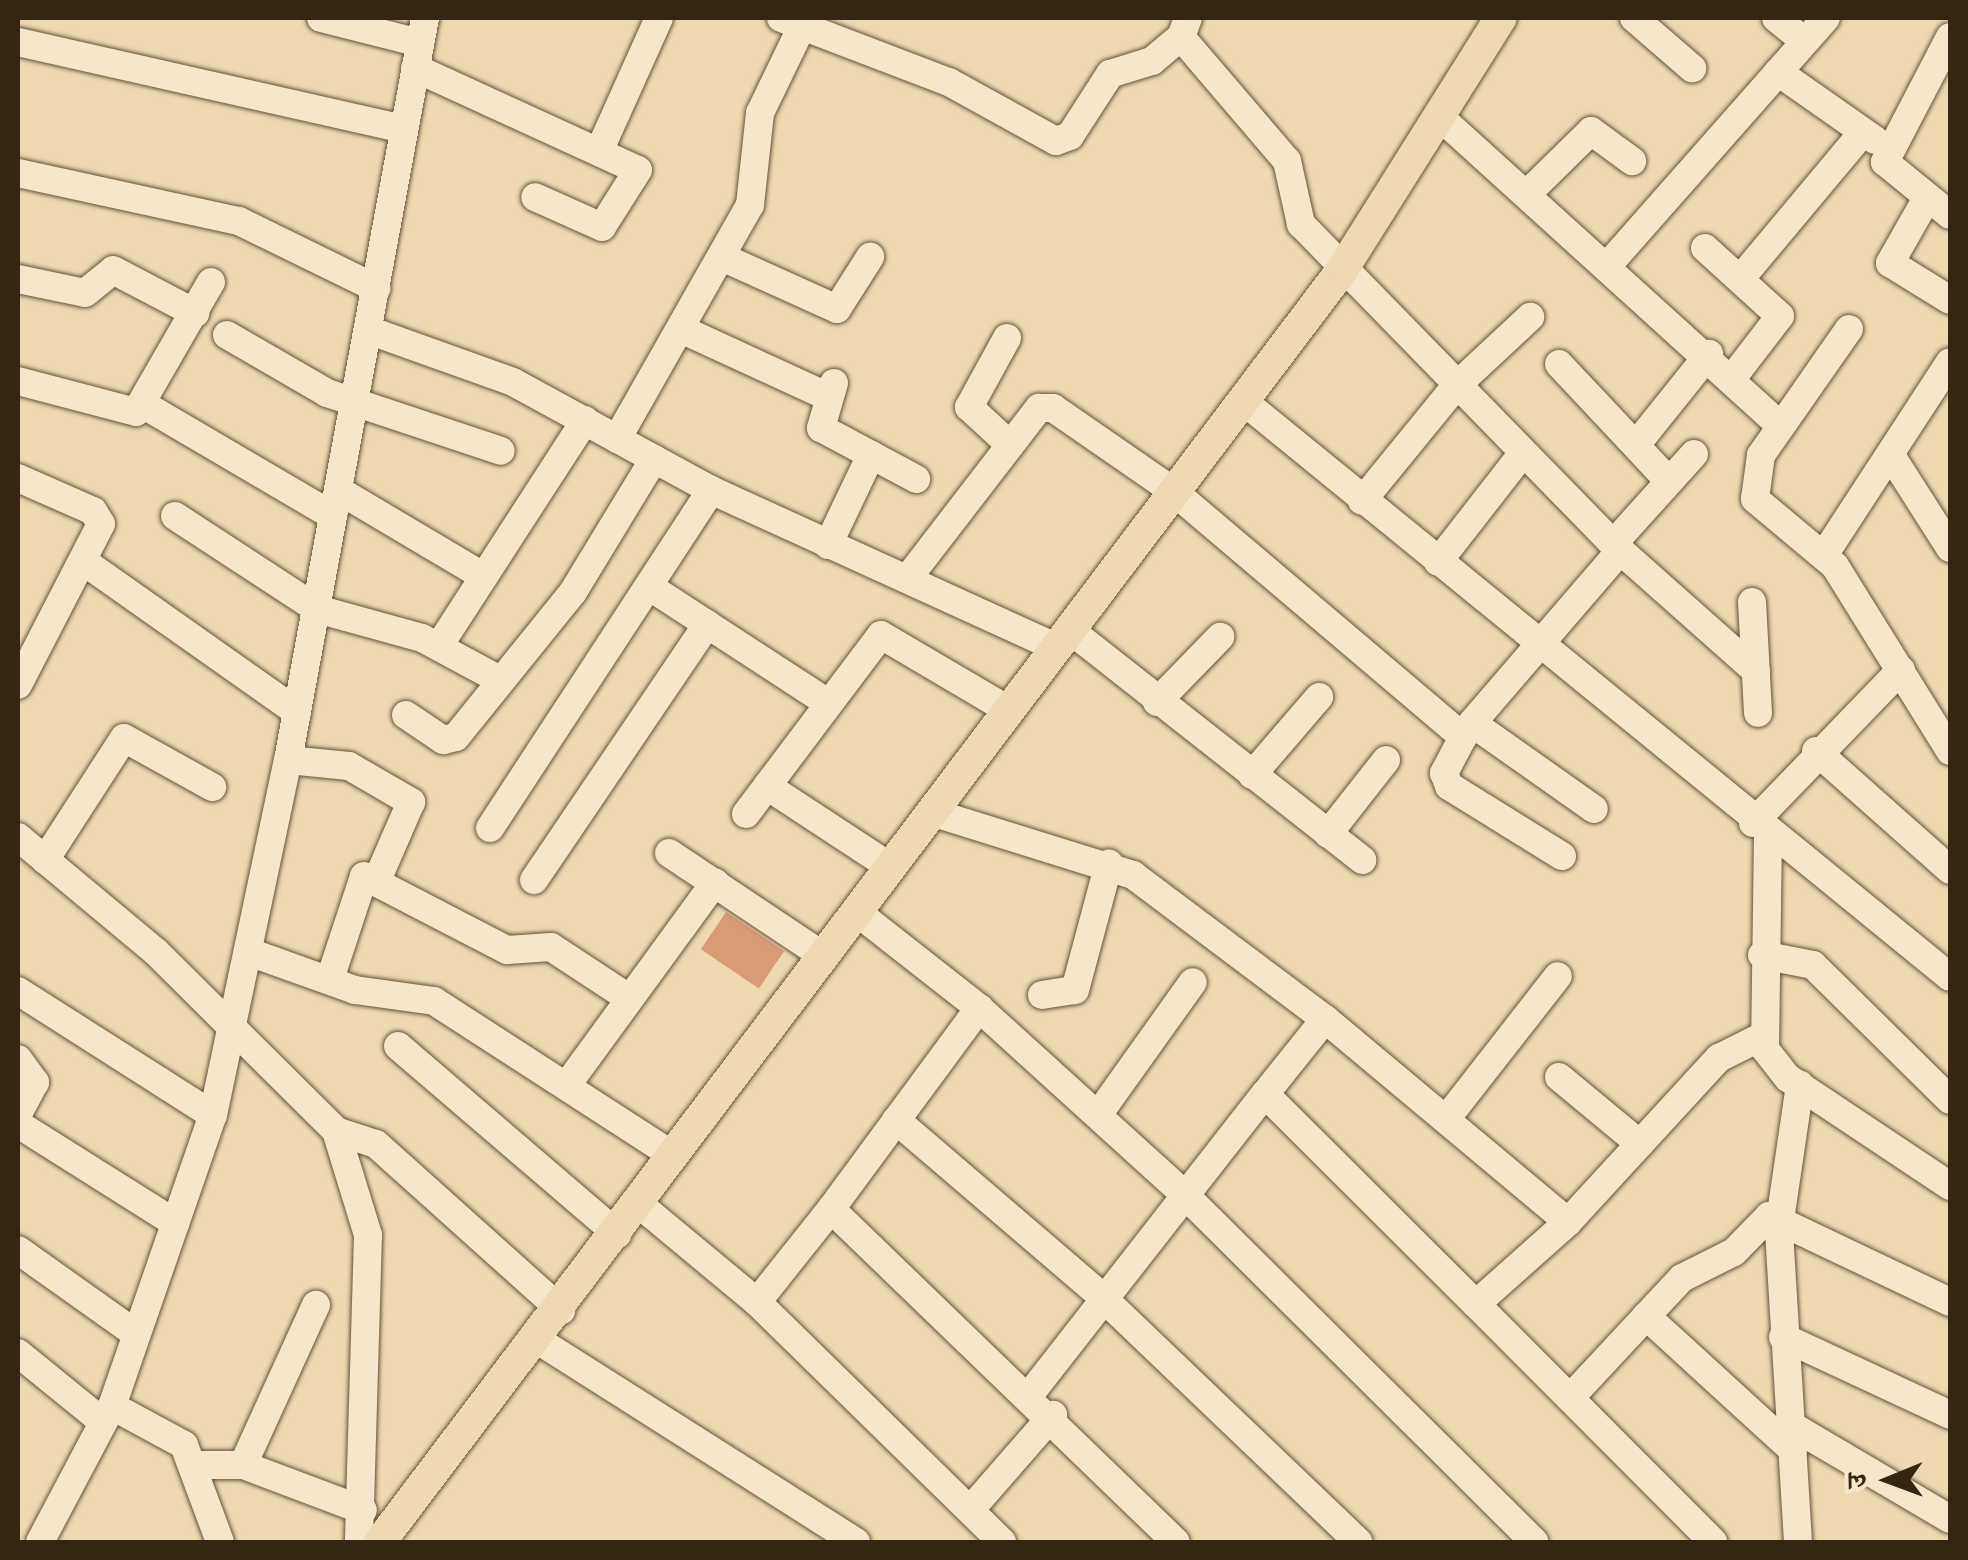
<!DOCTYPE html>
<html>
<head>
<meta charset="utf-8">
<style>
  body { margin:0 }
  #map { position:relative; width:1968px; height:1560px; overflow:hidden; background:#efd9b0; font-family:"IM FELL Double Pica","Noto Serif Devanagari",serif }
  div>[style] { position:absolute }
  .building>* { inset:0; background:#db9a76; transform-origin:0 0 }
  .roads { filter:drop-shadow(0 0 2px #64533b) drop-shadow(0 0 2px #64533b) }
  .minor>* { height:28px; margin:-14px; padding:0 14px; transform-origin:14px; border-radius:14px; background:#f5e6cc }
  .major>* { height:32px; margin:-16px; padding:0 16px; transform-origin:16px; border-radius:16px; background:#efd9b0 }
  span { translate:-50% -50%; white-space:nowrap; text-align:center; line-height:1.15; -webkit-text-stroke:9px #f5e6cc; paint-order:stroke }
  .frame { position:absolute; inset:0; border:20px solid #352614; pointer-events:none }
  .north { position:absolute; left:1838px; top:1430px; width:100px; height:100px; -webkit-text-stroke:8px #f5e6cc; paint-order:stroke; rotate:269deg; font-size:28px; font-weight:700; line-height:40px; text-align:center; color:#352614 }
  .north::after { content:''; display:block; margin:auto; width:35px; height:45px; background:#352614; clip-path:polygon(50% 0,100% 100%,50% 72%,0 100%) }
</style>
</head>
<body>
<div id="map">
  <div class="building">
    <div style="left:726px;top:912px;width:70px;height:45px;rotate:34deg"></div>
  </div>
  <div class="roads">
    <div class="minor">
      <div style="left:321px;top:18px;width:102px;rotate:14.2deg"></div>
      <div style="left:781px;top:18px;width:180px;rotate:20.9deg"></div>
      <div style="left:949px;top:82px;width:122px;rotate:28.9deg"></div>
      <div style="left:1056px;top:141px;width:15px;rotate:-20deg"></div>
      <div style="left:1070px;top:136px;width:74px;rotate:-57.2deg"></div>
      <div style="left:1110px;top:74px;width:44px;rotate:-17.2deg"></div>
      <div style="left:1152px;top:61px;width:38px;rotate:-40deg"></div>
      <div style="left:1188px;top:18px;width:20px;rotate:110deg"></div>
      <div style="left:1181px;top:37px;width:163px;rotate:49.5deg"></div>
      <div style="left:1287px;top:161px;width:65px;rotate:77.5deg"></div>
      <div style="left:1301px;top:224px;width:447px;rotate:45.7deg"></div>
      <div style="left:1613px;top:544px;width:191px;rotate:41.6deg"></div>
      <div style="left:1634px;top:18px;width:77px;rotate:40.8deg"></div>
      <div style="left:1776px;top:18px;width:36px;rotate:39deg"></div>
      <div style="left:1950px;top:37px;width:141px;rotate:117.5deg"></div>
      <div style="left:1885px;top:162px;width:84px;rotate:39.2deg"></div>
      <div style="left:18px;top:42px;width:396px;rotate:12.7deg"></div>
      <div style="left:415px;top:68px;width:245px;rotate:24.6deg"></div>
      <div style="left:638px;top:170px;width:67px;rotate:122.3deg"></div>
      <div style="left:602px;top:227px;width:73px;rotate:-155.9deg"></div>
      <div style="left:1778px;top:72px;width:118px;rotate:35deg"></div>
      <div style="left:1441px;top:118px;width:457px;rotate:42.2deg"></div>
      <div style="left:601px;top:147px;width:141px;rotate:-65.8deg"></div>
      <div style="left:18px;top:173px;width:226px;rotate:12.3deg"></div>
      <div style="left:239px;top:221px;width:153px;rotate:26.1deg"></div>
      <div style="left:1531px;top:190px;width:84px;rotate:-44.5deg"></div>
      <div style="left:1591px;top:131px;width:51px;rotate:36.2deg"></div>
      <div style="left:1927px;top:198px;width:75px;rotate:119.6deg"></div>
      <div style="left:1890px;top:263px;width:70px;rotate:31.7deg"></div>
      <div style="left:1705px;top:248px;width:101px;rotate:42.2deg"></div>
      <div style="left:1780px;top:316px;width:76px;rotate:127.5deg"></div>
      <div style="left:724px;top:258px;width:124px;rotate:24.3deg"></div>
      <div style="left:837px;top:309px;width:62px;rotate:-57.6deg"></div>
      <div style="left:1609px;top:264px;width:328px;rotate:-48.6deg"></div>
      <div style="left:1741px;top:278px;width:190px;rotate:-50.1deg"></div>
      <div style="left:18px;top:279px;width:68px;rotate:11.8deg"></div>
      <div style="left:85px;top:293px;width:36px;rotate:-39deg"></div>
      <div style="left:113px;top:270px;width:93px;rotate:27.7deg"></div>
      <div style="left:1849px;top:329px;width:154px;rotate:124.9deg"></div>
      <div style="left:1761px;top:455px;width:44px;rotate:97.8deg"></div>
      <div style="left:1755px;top:499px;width:104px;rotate:39.9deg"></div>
      <div style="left:1835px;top:566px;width:218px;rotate:58.1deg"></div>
      <div style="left:368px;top:330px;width:154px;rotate:19.7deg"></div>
      <div style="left:513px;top:382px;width:226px;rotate:28.6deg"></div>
      <div style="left:711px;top:490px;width:380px;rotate:24.5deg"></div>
      <div style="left:683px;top:330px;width:161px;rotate:24.7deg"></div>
      <div style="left:227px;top:335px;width:116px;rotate:30.1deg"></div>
      <div style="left:327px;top:393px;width:183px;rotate:18.4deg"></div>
      <div style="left:1007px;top:338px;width:79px;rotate:118.8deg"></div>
      <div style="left:969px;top:407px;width:56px;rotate:42.8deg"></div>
      <div style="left:1559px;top:364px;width:161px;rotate:46.8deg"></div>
      <div style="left:18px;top:381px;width:122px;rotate:14.7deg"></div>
      <div style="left:136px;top:412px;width:150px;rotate:-60deg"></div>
      <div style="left:834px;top:383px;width:47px;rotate:106.1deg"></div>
      <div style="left:821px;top:428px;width:108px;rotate:28.2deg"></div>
      <div style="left:1242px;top:400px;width:913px;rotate:39.18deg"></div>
      <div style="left:144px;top:405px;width:219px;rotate:30.4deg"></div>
      <div style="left:617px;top:439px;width:269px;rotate:-60.4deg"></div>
      <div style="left:750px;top:205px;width:93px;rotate:-83.8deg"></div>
      <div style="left:760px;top:113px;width:106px;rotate:-64.2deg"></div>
      <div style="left:1636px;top:445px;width:117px;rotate:-51.3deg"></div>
      <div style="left:1892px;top:457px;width:108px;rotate:57.5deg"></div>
      <div style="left:18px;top:478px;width:82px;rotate:23.7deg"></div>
      <div style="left:93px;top:511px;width:15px;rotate:58deg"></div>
      <div style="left:101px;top:524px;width:181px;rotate:117.3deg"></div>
      <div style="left:338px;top:490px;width:169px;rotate:30.7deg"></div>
      <div style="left:1362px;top:501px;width:147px;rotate:-50.8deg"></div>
      <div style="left:1455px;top:387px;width:103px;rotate:-43deg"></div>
      <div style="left:175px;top:516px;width:170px;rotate:33.2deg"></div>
      <div style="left:317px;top:609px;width:109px;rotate:15.4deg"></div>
      <div style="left:422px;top:638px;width:86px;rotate:28.3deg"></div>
      <div style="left:1613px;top:544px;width:121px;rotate:-48deg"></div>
      <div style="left:828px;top:545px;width:100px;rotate:-64.5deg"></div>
      <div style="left:1824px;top:555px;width:230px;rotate:-56.9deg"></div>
      <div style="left:83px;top:561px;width:262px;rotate:35.2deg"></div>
      <div style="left:1438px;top:562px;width:138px;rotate:-52.1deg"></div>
      <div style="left:908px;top:578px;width:215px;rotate:-52.4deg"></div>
      <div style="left:1039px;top:408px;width:14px"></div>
      <div style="left:1053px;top:408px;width:146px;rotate:34.7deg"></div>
      <div style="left:1173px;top:491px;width:380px;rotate:40.3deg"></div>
      <div style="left:1463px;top:737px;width:41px;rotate:117.8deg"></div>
      <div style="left:1444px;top:773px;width:14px;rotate:69deg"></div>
      <div style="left:1449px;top:786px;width:133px;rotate:31.8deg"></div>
      <div style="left:653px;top:589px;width:209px;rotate:33.1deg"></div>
      <div style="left:1752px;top:602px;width:111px;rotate:86.9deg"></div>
      <div style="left:1070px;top:630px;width:372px;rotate:38.2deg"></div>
      <div style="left:439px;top:646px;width:269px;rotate:-57.1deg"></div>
      <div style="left:1157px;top:702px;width:91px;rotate:-45.9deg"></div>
      <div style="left:406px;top:715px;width:45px;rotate:34deg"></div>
      <div style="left:443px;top:740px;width:13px;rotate:-13deg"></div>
      <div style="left:456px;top:737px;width:186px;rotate:-51.1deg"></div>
      <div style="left:573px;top:592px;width:156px;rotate:-58.7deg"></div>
      <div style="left:1472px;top:723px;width:228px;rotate:-49.3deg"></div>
      <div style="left:1464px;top:736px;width:15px;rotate:-58deg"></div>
      <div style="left:1472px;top:723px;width:149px;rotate:35.2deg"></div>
      <div style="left:1816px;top:751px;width:179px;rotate:41.6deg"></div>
      <div style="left:288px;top:760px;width:61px;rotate:5.6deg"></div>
      <div style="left:349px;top:766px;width:72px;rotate:30.1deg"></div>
      <div style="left:411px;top:802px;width:83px;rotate:113.5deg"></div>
      <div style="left:1252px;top:775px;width:103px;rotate:-49.3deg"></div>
      <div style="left:767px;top:786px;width:149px;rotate:33.3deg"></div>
      <div style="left:931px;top:812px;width:212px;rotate:17.3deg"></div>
      <div style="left:1133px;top:875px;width:240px;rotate:36.9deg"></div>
      <div style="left:746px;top:814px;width:224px;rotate:-53deg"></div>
      <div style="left:881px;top:635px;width:150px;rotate:30.5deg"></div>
      <div style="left:1753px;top:823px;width:213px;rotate:-46deg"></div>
      <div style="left:490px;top:828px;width:404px;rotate:-56.8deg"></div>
      <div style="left:1328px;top:834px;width:94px;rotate:-51.9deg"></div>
      <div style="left:1768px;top:835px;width:214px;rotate:90.8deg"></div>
      <div style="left:1765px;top:1049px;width:37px;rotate:52deg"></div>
      <div style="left:1788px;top:1078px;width:195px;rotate:33.7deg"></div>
      <div style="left:18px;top:837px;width:180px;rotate:39.8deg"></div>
      <div style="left:156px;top:952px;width:254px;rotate:44.8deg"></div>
      <div style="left:336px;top:1131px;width:109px;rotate:72.9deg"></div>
      <div style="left:368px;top:1235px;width:307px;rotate:91.7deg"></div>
      <div style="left:669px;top:853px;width:187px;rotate:33.7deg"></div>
      <div style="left:45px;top:860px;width:145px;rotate:-57.1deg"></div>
      <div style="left:124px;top:738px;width:101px;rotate:29.1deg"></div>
      <div style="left:534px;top:880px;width:309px;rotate:-55.9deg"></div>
      <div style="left:858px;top:913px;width:154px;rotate:38.1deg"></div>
      <div style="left:979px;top:1008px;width:280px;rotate:42.2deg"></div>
      <div style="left:1186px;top:1196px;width:491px;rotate:44.8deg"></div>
      <div style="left:249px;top:952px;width:113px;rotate:19.7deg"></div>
      <div style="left:355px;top:990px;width:80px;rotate:7.9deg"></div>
      <div style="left:434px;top:1001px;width:286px;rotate:32.9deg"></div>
      <div style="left:1762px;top:955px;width:52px;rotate:11.1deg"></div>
      <div style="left:1813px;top:965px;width:192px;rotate:44.6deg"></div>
      <div style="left:330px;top:979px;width:108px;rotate:-71.7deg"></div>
      <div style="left:364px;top:876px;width:161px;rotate:27.4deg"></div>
      <div style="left:507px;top:950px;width:44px;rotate:-3.9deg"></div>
      <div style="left:551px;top:947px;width:91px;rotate:33.3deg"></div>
      <div style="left:18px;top:991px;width:231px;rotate:32.5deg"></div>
      <div style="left:1042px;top:995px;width:33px;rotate:-9deg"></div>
      <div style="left:1075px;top:990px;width:131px;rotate:-75deg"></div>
      <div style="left:398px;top:1046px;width:289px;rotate:40.6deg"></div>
      <div style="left:18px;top:1059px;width:29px;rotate:54deg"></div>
      <div style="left:35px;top:1082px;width:36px;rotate:118deg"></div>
      <div style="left:1559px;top:1077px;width:105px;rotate:39.6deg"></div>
      <div style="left:567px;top:1085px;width:251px;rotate:-53.9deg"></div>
      <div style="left:1098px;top:1115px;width:163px;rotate:-54.5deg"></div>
      <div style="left:1447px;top:1118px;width:180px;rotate:-52deg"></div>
      <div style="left:896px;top:1120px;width:270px;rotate:40.6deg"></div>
      <div style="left:1101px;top:1296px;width:356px;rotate:43.7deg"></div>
      <div style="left:18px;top:1124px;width:186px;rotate:32.2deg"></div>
      <div style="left:336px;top:1131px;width:42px;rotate:18deg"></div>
      <div style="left:376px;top:1144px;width:249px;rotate:41.9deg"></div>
      <div style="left:640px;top:1205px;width:152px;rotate:39.7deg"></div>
      <div style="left:757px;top:1302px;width:343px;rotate:44.4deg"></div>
      <div style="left:831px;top:1209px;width:250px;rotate:-53.6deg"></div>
      <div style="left:1568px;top:1222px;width:223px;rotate:-47.4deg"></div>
      <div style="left:1719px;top:1058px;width:49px;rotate:-26.6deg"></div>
      <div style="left:18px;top:1250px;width:145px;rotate:35.4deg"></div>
      <div style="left:757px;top:1302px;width:119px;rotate:-51.5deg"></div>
      <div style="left:831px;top:1209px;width:479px;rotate:44deg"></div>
      <div style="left:1476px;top:1304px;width:336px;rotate:45.1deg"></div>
      <div style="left:1646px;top:1316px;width:199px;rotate:42.4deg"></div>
      <div style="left:1783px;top:1337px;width:184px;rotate:25deg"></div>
      <div style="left:536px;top:1339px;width:379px;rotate:32.4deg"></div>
      <div style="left:18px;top:1353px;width:109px;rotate:39.1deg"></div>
      <div style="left:1031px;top:1393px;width:380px;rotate:-52deg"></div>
      <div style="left:1265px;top:1094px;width:298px;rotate:44.9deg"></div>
      <div style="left:1476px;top:1304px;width:123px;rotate:-41.7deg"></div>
      <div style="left:1568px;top:1222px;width:317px;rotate:-140.1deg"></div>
      <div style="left:1325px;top:1019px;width:96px;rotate:128.7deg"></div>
      <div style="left:1570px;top:1398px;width:164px;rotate:-47deg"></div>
      <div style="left:1682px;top:1278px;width:58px;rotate:-26.6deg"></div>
      <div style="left:1734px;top:1252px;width:50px;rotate:-45.8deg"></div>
      <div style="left:1769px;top:1216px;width:200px;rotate:25.4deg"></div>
      <div style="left:112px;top:1406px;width:82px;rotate:28.4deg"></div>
      <div style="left:184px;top:1445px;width:103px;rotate:69.6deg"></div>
      <div style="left:1792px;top:1426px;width:183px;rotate:30.5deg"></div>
      <div style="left:194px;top:1465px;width:49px"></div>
      <div style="left:243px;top:1465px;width:128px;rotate:20.6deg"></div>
      <div style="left:243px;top:1465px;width:176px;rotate:-65.5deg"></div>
      <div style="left:971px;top:1509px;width:125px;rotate:-48.9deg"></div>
      <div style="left:40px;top:1542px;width:154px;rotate:-62.1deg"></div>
      <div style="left:112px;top:1406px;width:308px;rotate:-70.9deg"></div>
      <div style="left:213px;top:1115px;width:363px;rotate:-78.1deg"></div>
      <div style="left:288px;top:760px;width:755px;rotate:-79.54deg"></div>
      <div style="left:1798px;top:1542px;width:316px;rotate:-93.5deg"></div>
      <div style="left:1779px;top:1227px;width:144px;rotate:-81.6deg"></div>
    </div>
    <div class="major">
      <div style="left:380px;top:1542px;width:1595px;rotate:-52.9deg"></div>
      <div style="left:1342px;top:270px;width:298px;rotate:-57.8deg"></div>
    </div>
  </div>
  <div class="frame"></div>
  <div class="north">उ</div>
</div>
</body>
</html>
